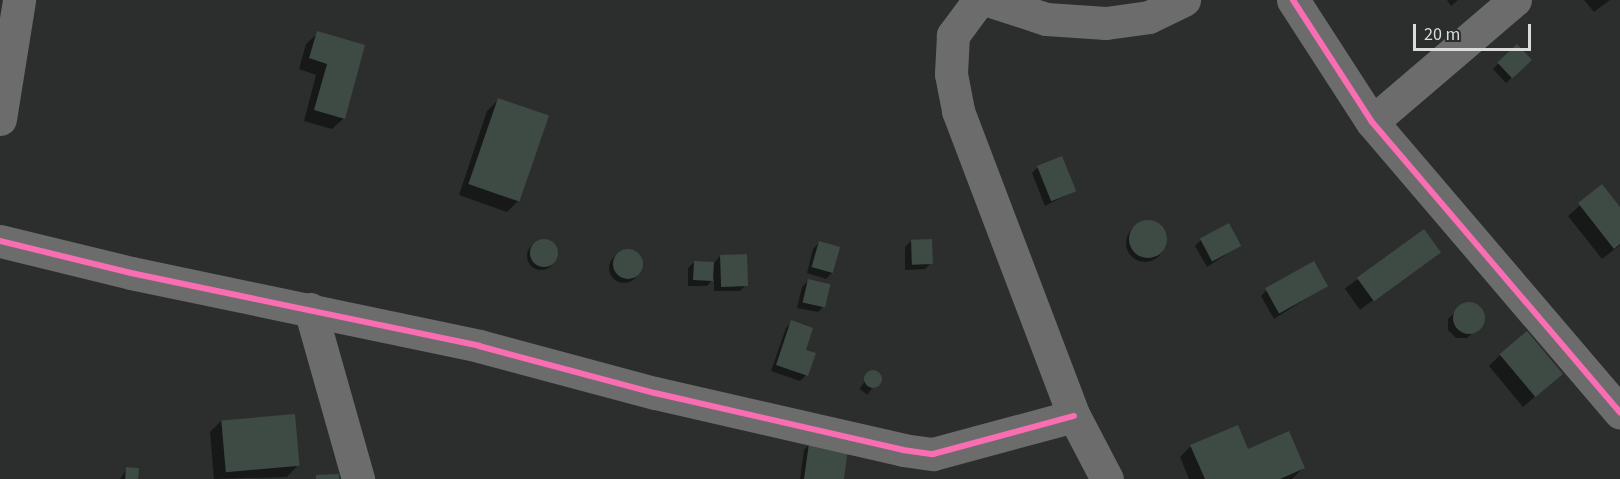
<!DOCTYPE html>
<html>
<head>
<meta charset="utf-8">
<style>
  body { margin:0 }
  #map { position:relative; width:1620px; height:479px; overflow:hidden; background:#2c2e2d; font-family:"Source Sans 3",sans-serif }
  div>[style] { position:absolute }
  .shadow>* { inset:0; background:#0007; transform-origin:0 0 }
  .round { border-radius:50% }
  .building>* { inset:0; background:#3e4b44; transform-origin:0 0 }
  .minor>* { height:33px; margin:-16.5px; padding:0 16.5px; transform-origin:16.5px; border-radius:16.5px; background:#6b6c6b }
  .cycleway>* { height:6px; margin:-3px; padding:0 3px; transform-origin:3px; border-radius:3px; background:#f96db3 }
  span { translate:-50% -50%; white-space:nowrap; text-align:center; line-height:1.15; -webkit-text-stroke:4.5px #2b2f2c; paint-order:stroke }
  .scale { position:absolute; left:1413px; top:24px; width:118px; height:27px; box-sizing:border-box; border:3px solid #dadcdb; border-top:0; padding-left:8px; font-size:18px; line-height:21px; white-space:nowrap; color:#dadcdb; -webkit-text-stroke:4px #2b2f2c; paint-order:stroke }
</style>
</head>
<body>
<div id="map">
  <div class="shadow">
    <div style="clip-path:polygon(1447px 0,1458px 0,1451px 6px)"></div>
    <div style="clip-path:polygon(1584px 0,1610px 0,1594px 12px)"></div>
    <div style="clip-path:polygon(318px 33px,344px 118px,332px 129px,304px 121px,316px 75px,299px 69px,306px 44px)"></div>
    <div style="clip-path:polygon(1530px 60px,1506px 83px,1493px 69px,1499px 63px)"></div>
    <div style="clip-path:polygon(498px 100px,518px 201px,507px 212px,459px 195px,487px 111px)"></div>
    <div style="clip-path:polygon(1038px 167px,1074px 191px,1045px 206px,1032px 173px)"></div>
    <div style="clip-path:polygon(1602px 186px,1620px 209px,1620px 245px,1602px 259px,1568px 216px)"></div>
    <div class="round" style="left:1126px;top:224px;width:38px;height:38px"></div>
    <div style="left:1424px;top:231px;width:26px;height:98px;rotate:54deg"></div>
    <div style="clip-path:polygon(1201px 240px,1239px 246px,1207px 267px,1195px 246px)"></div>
    <div style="clip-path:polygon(911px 241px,931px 263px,925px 269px,905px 270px,905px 247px)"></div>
    <div class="round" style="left:527px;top:242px;width:28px;height:28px"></div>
    <div style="clip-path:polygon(819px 243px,832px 273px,826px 279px,807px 273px,813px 249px)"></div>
    <div class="round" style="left:609px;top:253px;width:30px;height:30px"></div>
    <div style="clip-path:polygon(720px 256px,746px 285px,740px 291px,714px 291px,714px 278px,707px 286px,688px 286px,688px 268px,694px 262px,714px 263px)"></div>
    <div style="clip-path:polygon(808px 281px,824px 306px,818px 312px,797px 308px,802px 287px)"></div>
    <div style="clip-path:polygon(1326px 286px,1274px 319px,1261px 296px,1267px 290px)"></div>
    <div style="clip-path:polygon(1463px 304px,1474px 304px,1482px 312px,1482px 324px,1467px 338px,1456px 338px,1448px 330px,1448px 319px)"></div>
    <div style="clip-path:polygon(792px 322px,804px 351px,806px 375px,800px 381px,771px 371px,786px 328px)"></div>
    <div style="clip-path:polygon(1500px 355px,1561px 374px,1523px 407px,1489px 366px)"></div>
    <div style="left:872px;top:372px;width:10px;height:21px;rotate:37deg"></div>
    <div style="clip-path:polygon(221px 421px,298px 465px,287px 477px,214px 479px,210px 432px)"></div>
    <div style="clip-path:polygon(810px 444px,842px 479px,800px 479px,804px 450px)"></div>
    <div style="clip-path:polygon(1191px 446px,1303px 468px,1292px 479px,1189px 479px,1180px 457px)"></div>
    <div style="clip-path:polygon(127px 469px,137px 479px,120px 479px)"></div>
  </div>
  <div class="building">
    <div style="clip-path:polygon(317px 31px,365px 45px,345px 119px,314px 110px,327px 64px,309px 58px)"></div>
    <div style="left:1517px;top:44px;width:22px;height:27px;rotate:47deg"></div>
    <div style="left:498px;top:98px;width:54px;height:91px;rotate:19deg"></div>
    <div style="left:1062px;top:156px;width:38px;height:27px;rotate:68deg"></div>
    <div style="clip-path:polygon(1602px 184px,1620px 207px,1620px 244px,1614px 249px,1578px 203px)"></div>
    <div class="round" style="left:1129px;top:220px;width:38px;height:38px"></div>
    <div style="left:1229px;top:223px;width:26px;height:33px;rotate:62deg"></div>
    <div style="left:1424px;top:229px;width:29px;height:83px;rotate:54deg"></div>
    <div style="left:932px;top:239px;width:25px;height:21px;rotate:88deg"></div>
    <div class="round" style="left:530px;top:239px;width:28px;height:28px"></div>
    <div style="left:819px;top:241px;width:22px;height:27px;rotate:16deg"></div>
    <div class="round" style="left:613px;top:249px;width:30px;height:30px"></div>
    <div style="left:747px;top:254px;width:32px;height:27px;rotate:88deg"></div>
    <div style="left:694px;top:261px;width:20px;height:19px;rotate:3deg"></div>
    <div style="left:1314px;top:261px;width:29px;height:56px;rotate:61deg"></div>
    <div style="left:808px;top:279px;width:23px;height:24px;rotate:13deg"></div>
    <div class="round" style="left:1453px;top:302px;width:32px;height:32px"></div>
    <div style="clip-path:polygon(791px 320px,813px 328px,806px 350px,816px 353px,808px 376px,776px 365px)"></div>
    <div style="left:1527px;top:331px;width:56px;height:36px;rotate:50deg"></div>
    <div class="round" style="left:864px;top:370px;width:18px;height:18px"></div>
    <div style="left:295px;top:414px;width:52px;height:74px;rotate:85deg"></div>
    <div style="clip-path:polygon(1238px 425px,1248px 449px,1289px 431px,1305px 468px,1280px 479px,1205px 479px,1190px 445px)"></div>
    <div style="clip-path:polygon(809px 443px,848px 448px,844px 479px,804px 479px)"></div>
    <div style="left:126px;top:467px;width:13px;height:12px;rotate:4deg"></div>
    <div style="clip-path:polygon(339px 474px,339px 479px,316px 479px,316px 475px)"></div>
  </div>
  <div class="minor">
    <div style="left:979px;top:0;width:44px;rotate:126.6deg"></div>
    <div style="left:953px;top:35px;width:39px;rotate:93deg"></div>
    <div style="left:951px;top:74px;width:38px;rotate:79deg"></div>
    <div style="left:958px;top:111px;width:326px;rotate:69.2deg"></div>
    <div style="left:1074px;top:416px;width:71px;rotate:62.4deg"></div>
    <div style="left:988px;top:0;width:61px;rotate:18.1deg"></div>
    <div style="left:1046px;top:19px;width:60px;rotate:3.8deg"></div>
    <div style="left:1106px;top:23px;width:43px;rotate:-7.9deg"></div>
    <div style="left:1149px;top:17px;width:39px;rotate:-26deg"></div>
    <div style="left:1293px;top:0;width:145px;rotate:57.1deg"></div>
    <div style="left:1372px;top:122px;width:382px;rotate:49.5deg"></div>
    <div style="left:0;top:119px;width:121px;rotate:-80.9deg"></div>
    <div style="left:1372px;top:122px;width:188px;rotate:-40.5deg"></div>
    <div style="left:0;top:241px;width:135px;rotate:13.7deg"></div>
    <div style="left:131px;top:273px;width:356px;rotate:11.8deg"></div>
    <div style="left:479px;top:346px;width:182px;rotate:15deg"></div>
    <div style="left:655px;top:393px;width:254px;rotate:12.9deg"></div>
    <div style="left:903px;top:450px;width:30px;rotate:8deg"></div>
    <div style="left:933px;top:454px;width:146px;rotate:-15.1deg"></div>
    <div style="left:310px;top:309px;width:177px;rotate:74.2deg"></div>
  </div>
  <div class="cycleway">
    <div style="left:1293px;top:0;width:145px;rotate:57.1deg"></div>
    <div style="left:1372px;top:122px;width:382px;rotate:49.5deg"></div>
    <div style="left:0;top:241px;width:135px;rotate:13.7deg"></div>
    <div style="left:131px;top:273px;width:356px;rotate:11.8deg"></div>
    <div style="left:479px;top:346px;width:182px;rotate:15deg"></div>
    <div style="left:655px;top:393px;width:254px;rotate:12.9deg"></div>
    <div style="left:903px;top:450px;width:30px;rotate:8deg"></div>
    <div style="left:933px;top:454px;width:146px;rotate:-15.1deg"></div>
  </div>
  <div class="scale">20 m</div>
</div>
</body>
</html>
